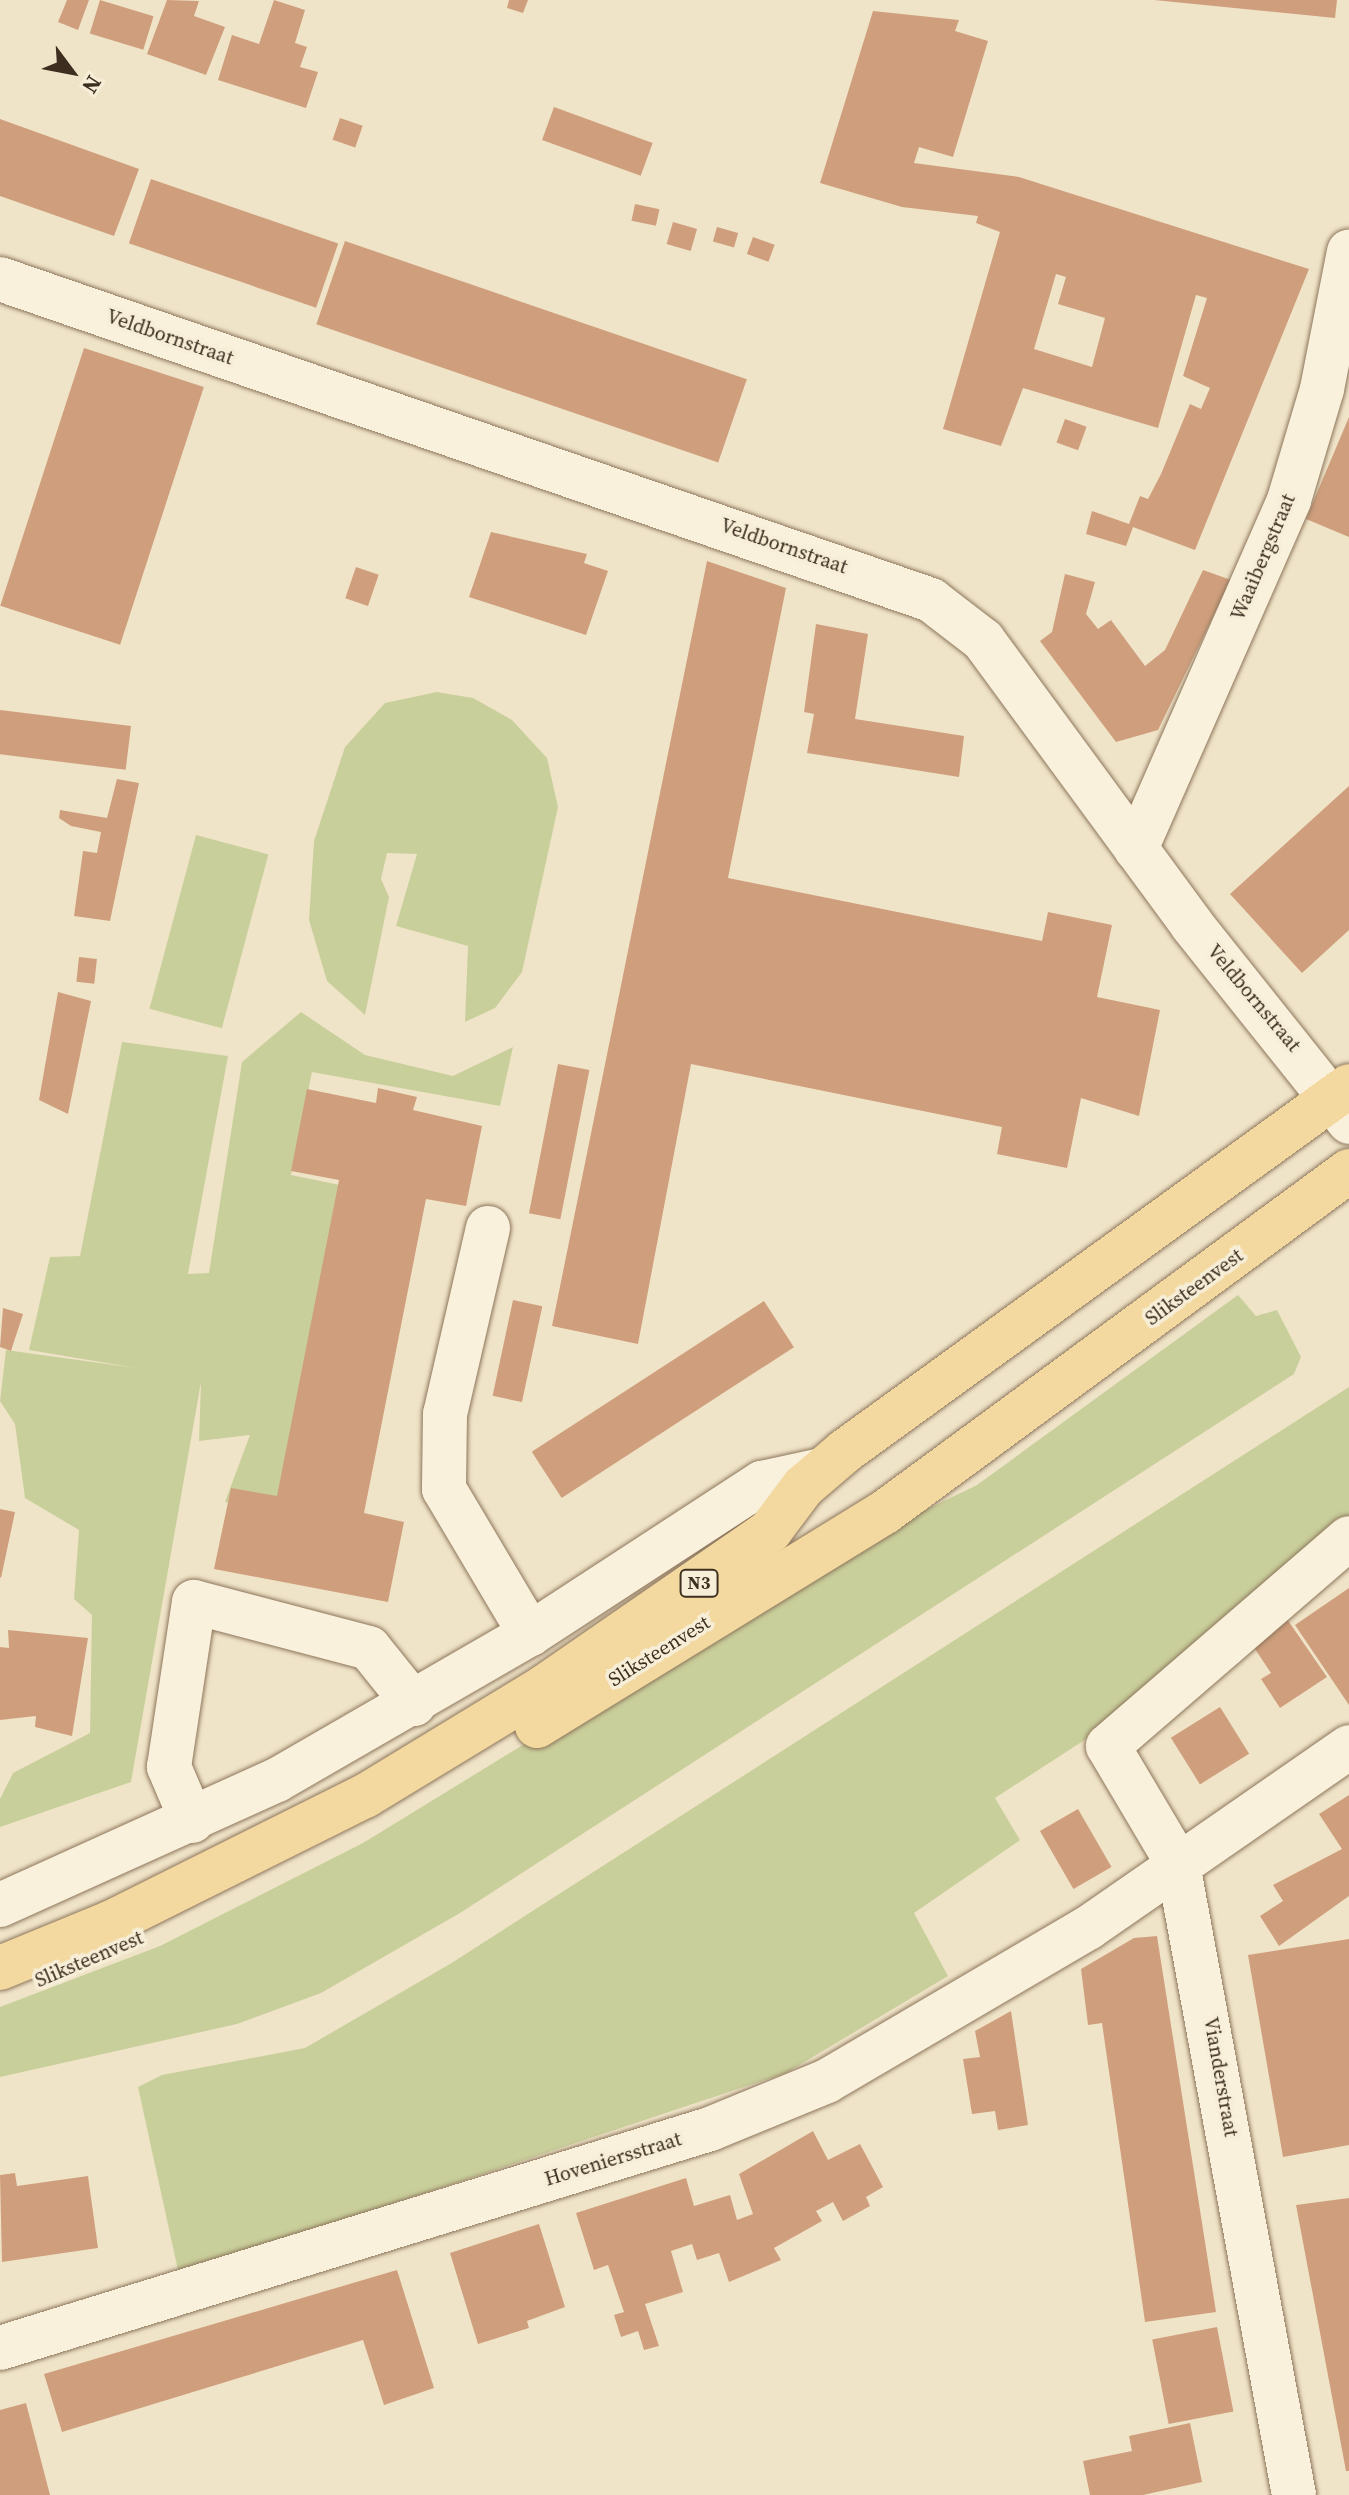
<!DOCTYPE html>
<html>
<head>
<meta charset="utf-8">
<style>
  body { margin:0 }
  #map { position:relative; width:1349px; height:2495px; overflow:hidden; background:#f0e4c8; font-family:"Source Serif 4",serif }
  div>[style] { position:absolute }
  .green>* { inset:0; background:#c9cf9b; transform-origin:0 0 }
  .building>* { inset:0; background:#cf9f7d; transform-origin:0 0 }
  .roads { filter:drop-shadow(0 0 2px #8d765c) drop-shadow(0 0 2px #8d765c) }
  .minor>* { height:44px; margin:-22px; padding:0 22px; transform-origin:22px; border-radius:22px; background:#faf1dc }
  .major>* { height:44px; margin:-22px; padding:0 22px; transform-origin:22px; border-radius:22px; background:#f3d9a0 }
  span { translate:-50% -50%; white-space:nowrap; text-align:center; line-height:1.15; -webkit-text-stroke:7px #f7eed8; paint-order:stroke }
  .shield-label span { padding:2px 6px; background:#f7eed8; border:2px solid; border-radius:6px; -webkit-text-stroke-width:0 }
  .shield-label { font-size:18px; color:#3d2e20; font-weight:700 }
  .street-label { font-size:20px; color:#3d2e20 }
  .north { position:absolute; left:32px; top:32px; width:80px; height:80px; -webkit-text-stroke:6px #f7eed8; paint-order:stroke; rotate:122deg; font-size:22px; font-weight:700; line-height:32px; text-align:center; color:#3d2e20 }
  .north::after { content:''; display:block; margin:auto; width:28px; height:36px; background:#3d2e20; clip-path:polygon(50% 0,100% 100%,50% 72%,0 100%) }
</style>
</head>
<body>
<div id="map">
  <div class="green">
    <div style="clip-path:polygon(437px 692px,473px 698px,512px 720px,547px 758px,558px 807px,522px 972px,495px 1008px,465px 1022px,468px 946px,396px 926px,417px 854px,387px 853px,381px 879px,389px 897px,365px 1015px,327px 981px,309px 920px,314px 841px,345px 747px,385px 703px)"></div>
    <div style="left:196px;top:835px;width:75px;height:180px;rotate:15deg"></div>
    <div style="clip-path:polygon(301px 1012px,365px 1055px,453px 1076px,513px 1047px,500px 1106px,312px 1072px,291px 1175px,340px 1185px,275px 1512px,225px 1502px,250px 1435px,199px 1441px,201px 1382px,131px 1782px,0 1827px,0 1799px,13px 1773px,90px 1733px,92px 1615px,74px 1599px,79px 1530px,25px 1498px,15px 1424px,0 1401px,6px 1350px,136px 1368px,29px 1350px,50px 1257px,80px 1256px,122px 1042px,228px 1056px,188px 1274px,209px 1273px,242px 1062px)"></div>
    <div style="clip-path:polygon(1238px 1295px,1256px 1316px,1277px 1310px,1301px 1357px,1294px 1374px,460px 1913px,321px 1993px,237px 2024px,0 2077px,0 2007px,160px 1946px,363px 1843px,831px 1556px,977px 1485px)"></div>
    <div style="clip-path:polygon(1349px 1387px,1349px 1515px,1131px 1710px,995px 1798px,1020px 1840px,914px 1913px,948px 1976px,786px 2073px,179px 2275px,138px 2087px,162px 2075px,305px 2048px,450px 1964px)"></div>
  </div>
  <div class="building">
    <div style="clip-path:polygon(67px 0,89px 0,78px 30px,58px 22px)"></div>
    <div style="left:100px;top:0;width:56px;height:35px;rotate:17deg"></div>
    <div style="clip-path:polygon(167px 0,199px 1px,194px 16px,225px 27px,206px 75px,147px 54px)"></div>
    <div style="clip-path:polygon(274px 0,305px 10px,295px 43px,307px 47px,300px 67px,318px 72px,306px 108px,218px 80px,232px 35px,259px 44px)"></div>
    <div style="clip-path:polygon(509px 0,528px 0,523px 13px,507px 8px)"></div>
    <div style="clip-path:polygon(1154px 0,1337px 0,1335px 18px)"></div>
    <div style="clip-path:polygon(evenodd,873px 11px,959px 20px,955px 31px,988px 41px,953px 157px,919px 147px,914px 163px,1019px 177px,1309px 269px,1195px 550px,1133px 527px,1126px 546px,1086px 534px,1092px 511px,1129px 524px,1140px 496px,1148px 499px,1161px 474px,1190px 404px,1201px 409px,1210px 388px,1183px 376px,1207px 298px,1196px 295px,1158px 428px,1023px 388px,1001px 446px,943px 429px,1000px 232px,976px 223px,978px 216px,902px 207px,820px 183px,873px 11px,1056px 274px,1066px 277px,1058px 304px,1105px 318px,1092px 367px,1034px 349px,1056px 274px)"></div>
    <div style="left:554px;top:107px;width:105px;height:35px;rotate:20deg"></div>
    <div style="left:340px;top:118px;width:24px;height:23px;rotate:19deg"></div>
    <div style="clip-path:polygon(0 119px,139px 169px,114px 236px,0 196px)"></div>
    <div style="left:151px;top:179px;width:198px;height:68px;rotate:19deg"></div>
    <div style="left:635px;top:204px;width:25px;height:17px;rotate:12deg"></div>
    <div style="left:673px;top:222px;width:25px;height:23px;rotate:16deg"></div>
    <div style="left:717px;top:227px;width:22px;height:15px;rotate:16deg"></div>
    <div style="left:753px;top:237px;width:23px;height:18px;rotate:20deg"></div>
    <div style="left:345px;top:241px;width:425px;height:88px;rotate:19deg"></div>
    <div style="left:84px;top:348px;width:126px;height:271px;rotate:18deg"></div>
    <div style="clip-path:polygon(1349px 417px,1349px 537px,1306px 519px)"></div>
    <div style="left:1065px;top:419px;width:23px;height:25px;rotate:20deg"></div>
    <div style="clip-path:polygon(491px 532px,587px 554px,584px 563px,608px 571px,586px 635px,469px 597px)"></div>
    <div style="clip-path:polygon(707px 561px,786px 588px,728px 878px,1042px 941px,1048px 912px,1112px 925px,1097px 997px,1160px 1010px,1139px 1116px,1081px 1098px,1067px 1168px,997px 1154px,1002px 1127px,691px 1064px,638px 1344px,552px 1326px)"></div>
    <div style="left:356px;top:567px;width:24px;height:33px;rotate:19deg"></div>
    <div style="clip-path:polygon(1203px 570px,1231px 580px,1158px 730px,1116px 742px,1040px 641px,1052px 632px,1065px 574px,1095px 582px,1086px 614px,1098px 629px,1111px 620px,1145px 666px,1165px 650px)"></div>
    <div style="clip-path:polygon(816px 624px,868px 634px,855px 719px,964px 736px,959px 777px,807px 753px,814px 714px,804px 712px)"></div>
    <div style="left:0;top:710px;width:132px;height:44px;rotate:7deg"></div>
    <div style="clip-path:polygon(117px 779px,139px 783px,110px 921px,74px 916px,83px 851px,97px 853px,101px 832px,71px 826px,59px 818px,60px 810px,107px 818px)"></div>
    <div style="clip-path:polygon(1349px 786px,1349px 930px,1302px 973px,1230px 894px)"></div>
    <div style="left:79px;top:957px;width:18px;height:25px;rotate:6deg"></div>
    <div style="clip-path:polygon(58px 992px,91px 1001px,68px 1114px,39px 1100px)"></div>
    <div style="left:558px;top:1064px;width:32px;height:152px;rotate:11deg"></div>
    <div style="clip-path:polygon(378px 1088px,417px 1097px,413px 1110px,482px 1126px,466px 1206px,426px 1199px,364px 1513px,404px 1522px,388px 1602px,214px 1569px,231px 1488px,277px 1496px,339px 1180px,291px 1171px,307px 1089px,376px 1103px)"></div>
    <div style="left:513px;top:1300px;width:30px;height:98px;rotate:12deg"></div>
    <div style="left:764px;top:1301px;width:55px;height:277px;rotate:57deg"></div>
    <div style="clip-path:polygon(3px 1308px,23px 1314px,11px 1351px,0 1347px)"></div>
    <div style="clip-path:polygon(0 1509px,15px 1512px,1px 1578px,0 1577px)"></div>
    <div style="clip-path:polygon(1349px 1588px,1349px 1705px,1295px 1625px)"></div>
    <div style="clip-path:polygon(1287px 1619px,1327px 1677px,1280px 1708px,1261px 1679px,1271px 1673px,1251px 1643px)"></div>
    <div style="clip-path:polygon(8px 1630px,88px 1638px,72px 1736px,35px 1727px,36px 1716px,0 1720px,0 1647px,9px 1648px)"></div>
    <div style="left:1220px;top:1707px;width:55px;height:58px;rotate:58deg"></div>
    <div style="clip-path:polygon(1349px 1795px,1349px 1896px,1279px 1946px,1260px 1916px,1283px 1901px,1273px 1885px,1342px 1849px,1319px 1814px)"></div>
    <div style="left:1078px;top:1809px;width:67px;height:44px;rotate:60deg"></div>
    <div style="clip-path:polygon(1157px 1936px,1216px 2312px,1145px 2322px,1102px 2023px,1088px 2025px,1081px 1969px,1134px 1938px)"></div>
    <div style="clip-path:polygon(1349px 1939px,1349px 2145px,1283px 2157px,1248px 1955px)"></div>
    <div style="clip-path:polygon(1011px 2011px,1028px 2125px,998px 2130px,995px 2111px,972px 2114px,963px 2059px,980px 2057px,975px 2031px)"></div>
    <div style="clip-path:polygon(813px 2131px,828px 2160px,860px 2144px,883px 2187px,866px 2197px,870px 2206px,843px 2221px,833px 2202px,816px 2211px,822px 2221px,774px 2248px,781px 2260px,729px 2282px,719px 2253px,697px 2260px,692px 2244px,671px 2251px,683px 2292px,645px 2304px,659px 2346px,644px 2350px,638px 2331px,621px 2337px,614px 2315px,624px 2312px,608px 2265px,594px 2270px,576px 2213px,686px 2178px,694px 2206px,730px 2195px,737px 2220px,753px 2214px,739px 2174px)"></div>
    <div style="clip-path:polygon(15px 2173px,17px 2186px,88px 2176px,98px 2248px,2px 2262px,0 2175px)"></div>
    <div style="clip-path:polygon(1349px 2198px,1349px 2471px,1346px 2471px,1296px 2205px)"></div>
    <div style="clip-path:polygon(539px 2224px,565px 2307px,527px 2321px,529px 2328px,478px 2344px,450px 2253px)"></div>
    <div style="clip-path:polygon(397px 2270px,434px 2388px,384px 2405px,363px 2340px,62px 2432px,44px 2374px)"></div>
    <div style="left:1217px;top:2327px;width:86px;height:66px;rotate:79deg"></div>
    <div style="clip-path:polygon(26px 2403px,50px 2495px,0 2495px,0 2410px)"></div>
    <div style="clip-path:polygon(1190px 2423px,1202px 2482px,1143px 2495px,1090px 2495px,1083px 2461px,1132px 2451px,1129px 2436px)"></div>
  </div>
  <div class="roads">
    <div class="minor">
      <div style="left:0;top:279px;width:985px;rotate:19.02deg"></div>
      <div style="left:931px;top:600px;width:66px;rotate:37.6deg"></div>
      <div style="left:983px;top:640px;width:353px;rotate:53.7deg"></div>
      <div style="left:1192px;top:925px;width:252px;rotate:51.4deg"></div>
      <div style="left:1136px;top:849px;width:381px;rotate:-66.3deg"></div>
      <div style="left:1289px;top:500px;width:116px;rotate:-73.4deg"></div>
      <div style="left:1322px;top:389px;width:140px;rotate:-78.9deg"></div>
      <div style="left:488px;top:1228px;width:191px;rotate:103deg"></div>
      <div style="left:445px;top:1414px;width:75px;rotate:90.8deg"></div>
      <div style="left:444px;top:1489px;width:169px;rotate:59.3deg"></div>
      <div style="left:192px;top:1821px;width:59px;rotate:-113.1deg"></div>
      <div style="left:169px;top:1767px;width:167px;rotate:-81.4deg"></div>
      <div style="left:194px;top:1602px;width:181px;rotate:14.7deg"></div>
      <div style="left:369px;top:1648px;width:72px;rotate:51.2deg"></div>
      <div style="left:0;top:1905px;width:304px;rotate:-24.3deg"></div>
      <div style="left:277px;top:1780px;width:292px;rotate:-30deg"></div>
      <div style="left:530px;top:1634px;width:277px;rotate:-33.1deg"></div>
      <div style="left:762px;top:1483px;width:61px;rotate:-12.2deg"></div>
      <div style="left:0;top:2348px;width:743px;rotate:-17.14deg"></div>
      <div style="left:710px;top:2129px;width:126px;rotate:-22.3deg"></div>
      <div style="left:827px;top:2081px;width:303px;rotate:-30.4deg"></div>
      <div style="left:1088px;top:1928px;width:318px;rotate:-34.7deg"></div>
      <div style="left:1294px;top:2495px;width:642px;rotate:-100.42deg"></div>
      <div style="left:1178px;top:1864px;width:137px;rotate:-120.7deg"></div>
      <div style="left:1108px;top:1746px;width:318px;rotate:-40.8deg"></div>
    </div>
    <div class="major">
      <div style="left:537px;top:1726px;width:409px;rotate:-31.6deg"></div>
      <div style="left:885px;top:1512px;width:576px;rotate:-36.31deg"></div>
      <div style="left:0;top:1968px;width:121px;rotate:-22.3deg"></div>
      <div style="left:112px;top:1922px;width:283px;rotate:-26.5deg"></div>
      <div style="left:365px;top:1796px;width:210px;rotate:-31.3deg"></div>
      <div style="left:544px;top:1687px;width:275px;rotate:-34.6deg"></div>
      <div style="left:770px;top:1531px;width:55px;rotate:-53.1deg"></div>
      <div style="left:803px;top:1487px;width:55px;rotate:-40.6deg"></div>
      <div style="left:845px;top:1451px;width:622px;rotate:-35.91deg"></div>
    </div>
  </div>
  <div class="shield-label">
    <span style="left:699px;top:1583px">N3</span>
  </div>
  <div class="street-label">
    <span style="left:170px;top:337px;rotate:19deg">Veldbornstraat</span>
    <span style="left:784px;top:546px;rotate:19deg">Veldbornstraat</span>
    <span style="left:1263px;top:557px;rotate:-67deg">Waaibergstraat</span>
    <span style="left:1254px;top:998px;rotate:50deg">Veldbornstraat</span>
    <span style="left:1194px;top:1287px;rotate:-36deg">Sliksteenvest</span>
    <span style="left:659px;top:1651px;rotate:-32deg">Sliksteenvest</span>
    <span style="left:89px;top:1959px;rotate:-23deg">Sliksteenvest</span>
    <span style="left:1221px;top:2077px;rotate:80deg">Vianderstraat</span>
    <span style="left:613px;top:2159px;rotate:-17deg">Hoveniersstraat</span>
  </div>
  <div class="north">N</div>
</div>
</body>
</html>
